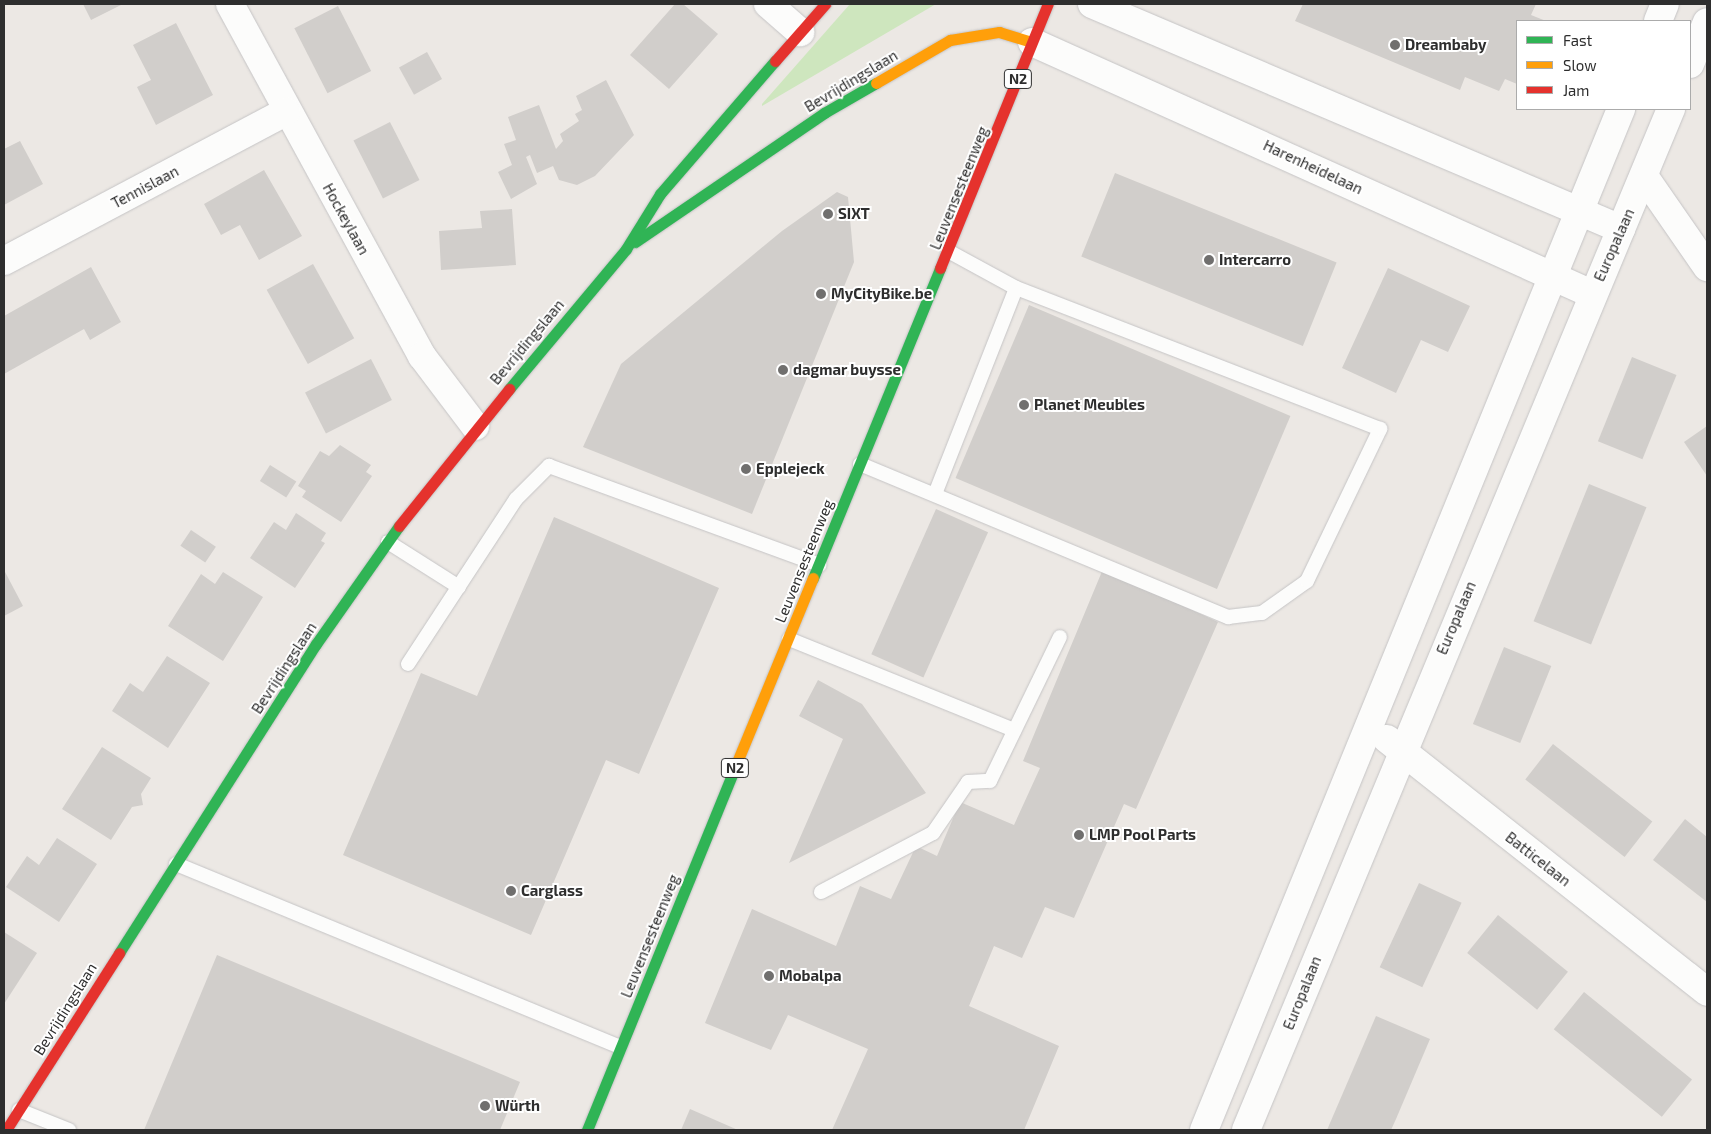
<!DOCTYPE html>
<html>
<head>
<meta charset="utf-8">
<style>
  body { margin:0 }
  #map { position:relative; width:1711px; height:1134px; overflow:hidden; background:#ece8e4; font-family:"Exo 2",sans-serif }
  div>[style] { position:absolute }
  .green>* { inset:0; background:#cee6be }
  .building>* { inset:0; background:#d1cecb; transform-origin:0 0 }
  .roads { filter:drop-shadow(0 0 1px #c5c4c5) drop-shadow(0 0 1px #c5c4c5) }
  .lane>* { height:14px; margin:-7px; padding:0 7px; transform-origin:7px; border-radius:7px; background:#fcfcfb }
  .street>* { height:28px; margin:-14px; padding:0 14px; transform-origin:14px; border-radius:14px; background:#fcfcfb }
  .fast>* { height:11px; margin:-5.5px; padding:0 5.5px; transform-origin:5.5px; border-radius:5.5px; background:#30b455 }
  .slow>* { height:11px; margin:-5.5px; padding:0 5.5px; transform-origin:5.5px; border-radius:5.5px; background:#ff9f0a }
  .jam>* { height:11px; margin:-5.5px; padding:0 5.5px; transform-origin:5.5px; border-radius:5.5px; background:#e5322d }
  .dots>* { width:14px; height:14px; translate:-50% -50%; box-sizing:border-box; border:2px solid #fff; border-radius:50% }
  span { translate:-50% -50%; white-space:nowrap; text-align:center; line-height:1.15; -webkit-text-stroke:4px #fff; paint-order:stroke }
  .shield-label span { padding:1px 4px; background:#fff; border:1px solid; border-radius:4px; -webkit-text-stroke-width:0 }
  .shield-label { font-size:14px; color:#2e2e2e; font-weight:700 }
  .poi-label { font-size:15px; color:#2e2e2e; font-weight:700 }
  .left { translate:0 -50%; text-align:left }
  .street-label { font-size:15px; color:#2e2e2e }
  .frame { position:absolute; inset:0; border:5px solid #2e2e2e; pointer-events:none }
  .legend { position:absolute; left:1516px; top:20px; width:175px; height:90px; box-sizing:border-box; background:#fff; border:1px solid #ababab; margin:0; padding:6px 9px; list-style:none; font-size:15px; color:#2e2e2e }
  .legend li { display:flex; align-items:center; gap:10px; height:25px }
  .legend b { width:25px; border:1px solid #ababab }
</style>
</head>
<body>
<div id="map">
  <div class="green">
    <div style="clip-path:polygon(850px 4px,936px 4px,762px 106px,762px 104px)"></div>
  </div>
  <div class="building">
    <div style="clip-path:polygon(83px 4px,123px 4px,91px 20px)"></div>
    <div style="clip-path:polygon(675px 4px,683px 4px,718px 34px,669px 89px,630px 55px)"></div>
    <div style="clip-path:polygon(1303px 4px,1536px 4px,1531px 15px,1546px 21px,1517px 21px,1517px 84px,1505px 79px,1499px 91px,1465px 77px,1460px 90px,1295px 21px)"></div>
    <div style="left:338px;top:6px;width:73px;height:49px;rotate:63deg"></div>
    <div style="clip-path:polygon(176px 23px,213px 95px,156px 125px,137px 87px,151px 80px,133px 45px)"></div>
    <div style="left:427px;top:52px;width:31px;height:32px;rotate:61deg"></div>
    <div style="clip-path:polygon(606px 80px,634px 135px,595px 176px,577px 185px,559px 180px,553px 166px,537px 173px,530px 155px,526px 157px,537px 184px,511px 199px,498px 172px,512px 165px,504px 144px,516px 140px,508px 117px,539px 105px,556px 149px,563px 141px,560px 134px,579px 121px,575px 114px,582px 110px,576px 96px)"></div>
    <div style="left:390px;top:122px;width:65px;height:41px;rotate:63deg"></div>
    <div style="clip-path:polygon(20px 141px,43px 184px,4px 205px,4px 149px)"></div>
    <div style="clip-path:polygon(264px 170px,302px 236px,259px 260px,240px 225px,221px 235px,204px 204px)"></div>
    <div style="left:1115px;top:173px;width:239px;height:90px;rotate:22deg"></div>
    <div style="clip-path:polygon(837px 192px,848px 197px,854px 262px,752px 514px,583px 447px,621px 364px,782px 231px)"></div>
    <div style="clip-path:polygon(512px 209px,516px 265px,441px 270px,439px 231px,482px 228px,480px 211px)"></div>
    <div style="left:313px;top:264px;width:85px;height:53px;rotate:61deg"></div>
    <div style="clip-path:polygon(91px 267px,121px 322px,90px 340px,84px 329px,4px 374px,4px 316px)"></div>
    <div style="clip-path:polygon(1388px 268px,1470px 306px,1448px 352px,1421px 340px,1396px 393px,1342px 368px)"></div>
    <div style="left:1029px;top:305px;width:284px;height:188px;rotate:23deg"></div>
    <div style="left:1632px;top:357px;width:48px;height:91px;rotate:22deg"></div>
    <div style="left:371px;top:359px;width:46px;height:74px;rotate:63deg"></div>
    <div style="clip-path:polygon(1707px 426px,1707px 476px,1684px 442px)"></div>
    <div style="clip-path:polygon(340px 445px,371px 465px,366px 472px,372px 476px,341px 522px,302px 497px,306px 491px,298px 486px,320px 451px,329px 456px)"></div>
    <div style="left:270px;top:465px;width:31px;height:19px;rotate:32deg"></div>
    <div style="left:1589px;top:484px;width:62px;height:148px;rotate:22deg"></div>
    <div style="left:936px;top:509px;width:57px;height:159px;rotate:24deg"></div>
    <div style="clip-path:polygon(296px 513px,326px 533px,321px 541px,325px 543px,295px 588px,250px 558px,274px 522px,286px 530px)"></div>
    <div style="clip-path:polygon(554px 517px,719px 588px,639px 774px,606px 760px,531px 935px,343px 855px,421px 673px,477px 696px)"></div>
    <div style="left:191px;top:530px;width:30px;height:19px;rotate:34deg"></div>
    <div style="clip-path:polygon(1103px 569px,1218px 622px,1136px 809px,1124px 804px,1074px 918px,1045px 907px,1022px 958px,994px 946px,969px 1006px,1059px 1046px,1024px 1130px,832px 1130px,868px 1049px,788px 1015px,771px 1050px,705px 1023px,752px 909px,836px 946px,860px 886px,891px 899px,916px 846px,937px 856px,960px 802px,1014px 825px,1040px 768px,1023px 761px)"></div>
    <div style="clip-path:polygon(4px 570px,23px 606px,4px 616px)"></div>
    <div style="clip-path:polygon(223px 572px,263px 597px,223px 661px,168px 626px,201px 574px,215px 584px)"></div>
    <div style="left:1504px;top:647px;width:51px;height:83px;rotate:22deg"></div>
    <div style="clip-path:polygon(167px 656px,210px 683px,168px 748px,112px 711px,130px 683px,143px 692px)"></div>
    <div style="clip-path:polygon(818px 680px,862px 704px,926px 793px,789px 863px,843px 739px,799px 716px)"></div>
    <div style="left:1553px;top:744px;width:126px;height:45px;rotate:38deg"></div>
    <div style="clip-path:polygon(102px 747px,151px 778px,141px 794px,143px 805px,132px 807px,111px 840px,62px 809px)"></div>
    <div style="clip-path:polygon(1685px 819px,1707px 837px,1707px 902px,1653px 860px)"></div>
    <div style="clip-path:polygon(57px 838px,97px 864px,59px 922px,6px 887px,27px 856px,39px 865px)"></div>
    <div style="left:1419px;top:883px;width:47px;height:93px;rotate:25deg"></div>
    <div style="left:1498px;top:915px;width:90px;height:49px;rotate:39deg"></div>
    <div style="clip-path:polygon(4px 932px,37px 953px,4px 1004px)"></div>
    <div style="clip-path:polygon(217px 955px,520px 1082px,500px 1130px,144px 1130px)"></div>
    <div style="left:1584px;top:992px;width:139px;height:48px;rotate:39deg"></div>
    <div style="clip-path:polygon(1376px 1016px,1430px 1039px,1396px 1119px,1391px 1130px,1327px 1130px)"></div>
    <div style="clip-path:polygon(690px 1109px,738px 1130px,681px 1130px)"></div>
  </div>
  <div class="roads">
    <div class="lane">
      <div style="left:860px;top:464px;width:399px;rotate:22.6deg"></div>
      <div style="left:1228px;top:617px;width:34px;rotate:-7deg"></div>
      <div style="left:1262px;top:613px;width:55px;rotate:-35.4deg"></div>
      <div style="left:1307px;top:581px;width:169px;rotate:-64.3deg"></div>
      <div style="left:1380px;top:429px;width:390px;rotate:-158.8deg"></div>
      <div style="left:935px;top:494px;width:221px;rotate:-68.5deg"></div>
      <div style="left:1016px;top:288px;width:75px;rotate:-151.4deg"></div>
      <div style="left:388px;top:542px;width:84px;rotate:32.4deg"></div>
      <div style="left:789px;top:639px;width:243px;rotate:22deg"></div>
      <div style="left:408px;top:664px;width:197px;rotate:-56.8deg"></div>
      <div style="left:516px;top:499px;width:47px;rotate:-45deg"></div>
      <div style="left:549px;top:466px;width:288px;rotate:20.1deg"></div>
      <div style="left:176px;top:864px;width:480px;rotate:22.4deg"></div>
      <div style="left:821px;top:892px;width:127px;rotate:-27.8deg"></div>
      <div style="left:933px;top:833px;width:62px;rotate:-55.5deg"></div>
      <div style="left:968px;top:782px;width:22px;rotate:-3deg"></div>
      <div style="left:990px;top:781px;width:160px;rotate:-64.1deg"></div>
      <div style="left:19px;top:1110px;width:54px;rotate:21.8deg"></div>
    </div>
    <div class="street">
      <div style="left:230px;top:4px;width:401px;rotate:61.4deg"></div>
      <div style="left:422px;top:356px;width:88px;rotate:52.9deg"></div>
      <div style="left:768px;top:4px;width:43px;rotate:41.2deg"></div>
      <div style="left:1092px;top:4px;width:575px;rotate:23.04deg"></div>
      <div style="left:1658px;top:21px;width:18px;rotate:-68deg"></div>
      <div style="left:1032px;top:42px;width:614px;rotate:24.23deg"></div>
      <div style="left:1690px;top:64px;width:45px;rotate:-68deg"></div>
      <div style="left:1644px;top:176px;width:111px;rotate:55.3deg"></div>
      <div style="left:4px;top:261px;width:319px;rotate:-27.9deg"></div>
      <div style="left:1387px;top:739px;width:408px;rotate:38.3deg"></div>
      <div style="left:1204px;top:1130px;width:1103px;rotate:-67.78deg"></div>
      <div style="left:1246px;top:1130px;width:1106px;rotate:-67.4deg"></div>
    </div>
    <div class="fast">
      <div style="left:635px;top:242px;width:229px;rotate:-34.3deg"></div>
      <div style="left:824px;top:113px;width:60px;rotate:-30deg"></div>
      <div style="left:509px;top:389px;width:182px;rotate:-50.1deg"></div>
      <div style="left:626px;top:249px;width:65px;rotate:-58.3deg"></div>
      <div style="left:660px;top:194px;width:176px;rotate:-49.2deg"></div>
      <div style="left:813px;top:578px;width:335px;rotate:-67.7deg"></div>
      <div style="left:119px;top:953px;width:366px;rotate:-57.5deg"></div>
      <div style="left:316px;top:644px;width:144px;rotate:-54.9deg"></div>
      <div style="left:587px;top:1130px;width:397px;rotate:-67.8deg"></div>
    </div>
    <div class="slow">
      <div style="left:876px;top:83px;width:86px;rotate:-30.2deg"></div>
      <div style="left:950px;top:40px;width:50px;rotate:-9.3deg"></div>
      <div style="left:999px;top:32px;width:34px;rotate:17deg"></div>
      <div style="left:737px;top:762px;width:199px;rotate:-67.6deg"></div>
    </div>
    <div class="jam">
      <div style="left:775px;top:61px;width:76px;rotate:-48.7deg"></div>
      <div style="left:940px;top:268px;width:285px;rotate:-67.8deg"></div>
      <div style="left:399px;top:526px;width:176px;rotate:-51.2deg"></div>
      <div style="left:6px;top:1130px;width:210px;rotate:-57.4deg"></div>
    </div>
  </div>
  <div class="dots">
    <div style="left:1395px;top:45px;background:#706f6e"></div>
    <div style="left:828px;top:214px;background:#706f6e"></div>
    <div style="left:1209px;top:260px;background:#706f6e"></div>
    <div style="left:821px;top:294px;background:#706f6e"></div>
    <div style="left:783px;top:370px;background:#706f6e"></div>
    <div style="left:1024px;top:405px;background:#706f6e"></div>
    <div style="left:746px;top:469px;background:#706f6e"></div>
    <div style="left:1079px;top:835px;background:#706f6e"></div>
    <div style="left:511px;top:891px;background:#706f6e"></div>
    <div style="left:769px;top:976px;background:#706f6e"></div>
    <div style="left:485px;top:1106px;background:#706f6e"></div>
  </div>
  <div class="shield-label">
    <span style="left:1018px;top:79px">N2</span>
    <span style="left:735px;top:768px">N2</span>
  </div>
  <div class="poi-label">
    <span class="left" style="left:1405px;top:45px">Dreambaby</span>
    <span class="left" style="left:838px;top:214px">SIXT</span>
    <span class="left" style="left:1219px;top:260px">Intercarro</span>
    <span class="left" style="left:831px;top:294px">MyCityBike.be</span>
    <span class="left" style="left:793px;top:370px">dagmar buysse</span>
    <span class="left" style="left:1034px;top:405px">Planet Meubles</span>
    <span class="left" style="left:756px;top:469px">Epplejeck</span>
    <span class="left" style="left:1089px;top:835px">LMP Pool Parts</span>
    <span class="left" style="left:521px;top:891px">Carglass</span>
    <span class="left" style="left:779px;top:976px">Mobalpa</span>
    <span class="left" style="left:495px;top:1106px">Würth</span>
  </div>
  <div class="street-label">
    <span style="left:851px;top:81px;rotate:-31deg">Bevrijdingslaan</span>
    <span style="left:1313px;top:167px;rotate:25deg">Harenheidelaan</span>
    <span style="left:145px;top:187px;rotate:-28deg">Tennislaan</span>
    <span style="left:959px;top:188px;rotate:-68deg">Leuvensesteenweg</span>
    <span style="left:346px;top:219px;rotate:61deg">Hockeylaan</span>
    <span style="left:1614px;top:245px;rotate:-66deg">Europalaan</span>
    <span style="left:527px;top:342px;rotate:-50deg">Bevrijdingslaan</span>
    <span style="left:804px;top:561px;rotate:-68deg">Leuvensesteenweg</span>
    <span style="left:1456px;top:618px;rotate:-67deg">Europalaan</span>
    <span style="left:284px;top:668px;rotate:-57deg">Bevrijdingslaan</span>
    <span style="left:1538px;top:859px;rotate:38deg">Batticelaan</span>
    <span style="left:650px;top:936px;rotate:-68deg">Leuvensesteenweg</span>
    <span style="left:1302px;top:993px;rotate:-68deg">Europalaan</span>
    <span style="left:65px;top:1009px;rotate:-58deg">Bevrijdingslaan</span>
  </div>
  <div class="frame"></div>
  <ul class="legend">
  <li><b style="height:6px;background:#30b455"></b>Fast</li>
  <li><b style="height:6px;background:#ff9f0a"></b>Slow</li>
  <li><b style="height:6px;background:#e5322d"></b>Jam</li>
  </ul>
</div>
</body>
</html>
